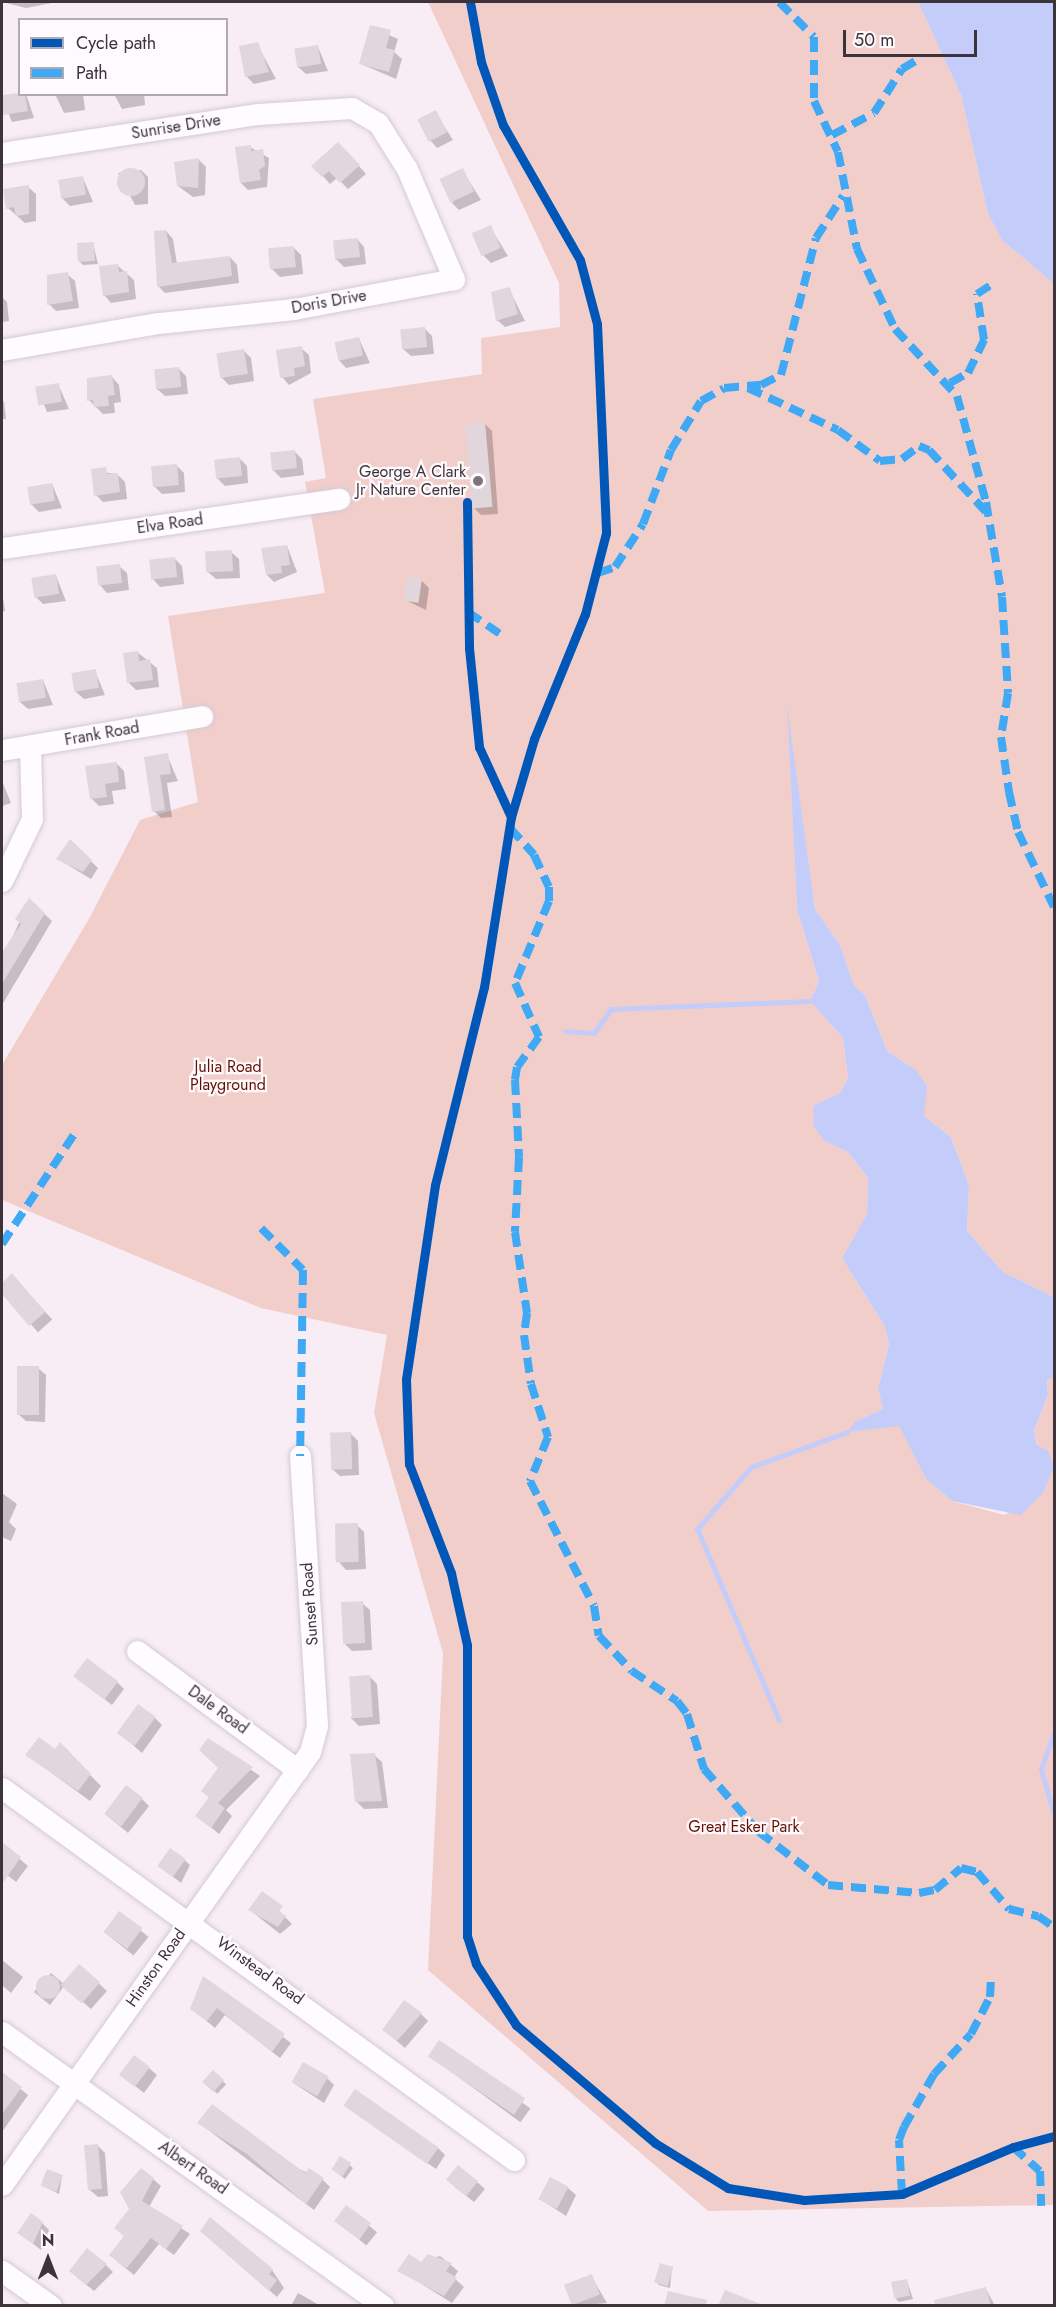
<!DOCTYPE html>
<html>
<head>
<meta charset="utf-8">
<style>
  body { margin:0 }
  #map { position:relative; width:1056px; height:2307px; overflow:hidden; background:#f8ecf5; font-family:Jost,sans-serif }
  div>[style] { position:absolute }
  .green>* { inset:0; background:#f2cecb }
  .water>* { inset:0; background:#c4ccf9 }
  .shadow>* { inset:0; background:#0003; transform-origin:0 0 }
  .stream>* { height:5px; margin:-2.5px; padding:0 2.5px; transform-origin:2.5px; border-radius:2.5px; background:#c4ccf9 }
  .building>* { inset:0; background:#e1d6db; transform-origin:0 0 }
  .round { border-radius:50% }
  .roads { filter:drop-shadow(0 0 2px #d4cad2) drop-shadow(0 0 2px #d4cad2) }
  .minor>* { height:21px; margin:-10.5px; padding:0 10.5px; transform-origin:10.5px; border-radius:10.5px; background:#fefcfe }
  .quiet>* { height:8px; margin-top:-4px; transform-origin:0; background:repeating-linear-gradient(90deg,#3fa9f5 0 15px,transparent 0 23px) }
  .cycleway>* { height:9px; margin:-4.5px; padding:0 4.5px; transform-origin:4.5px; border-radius:4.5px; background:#0057b8 }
  .dots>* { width:16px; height:16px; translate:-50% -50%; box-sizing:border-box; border:3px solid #fffafe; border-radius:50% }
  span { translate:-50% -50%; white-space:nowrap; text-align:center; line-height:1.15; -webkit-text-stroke:4.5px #fffafe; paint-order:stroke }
  .street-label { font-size:16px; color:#3c343a }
  .poi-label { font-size:16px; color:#3c343a }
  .right { translate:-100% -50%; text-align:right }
  .park-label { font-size:16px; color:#641100 }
  .frame { position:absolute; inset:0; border:3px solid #3c343a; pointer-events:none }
  .legend { position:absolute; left:18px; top:18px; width:210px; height:78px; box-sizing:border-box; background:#fffafe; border:2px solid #b1abb0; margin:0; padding:8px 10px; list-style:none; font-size:18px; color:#3c343a }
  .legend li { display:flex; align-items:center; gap:12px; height:30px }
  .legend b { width:30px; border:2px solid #b1abb0 }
  .north { position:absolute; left:18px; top:2229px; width:60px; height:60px; -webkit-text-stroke:4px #fffafe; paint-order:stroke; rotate:0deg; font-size:16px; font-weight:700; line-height:24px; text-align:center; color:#3c343a }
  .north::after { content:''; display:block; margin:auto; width:21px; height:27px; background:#3c343a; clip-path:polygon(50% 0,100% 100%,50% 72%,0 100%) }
  .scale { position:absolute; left:843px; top:30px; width:134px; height:27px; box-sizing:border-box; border:3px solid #3c343a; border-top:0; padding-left:8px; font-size:18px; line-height:21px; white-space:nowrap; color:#3c343a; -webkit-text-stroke:4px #fffafe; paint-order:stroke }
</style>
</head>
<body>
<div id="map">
  <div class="green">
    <div style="clip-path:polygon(428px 2px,918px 2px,961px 95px,988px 214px,1002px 240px,1054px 284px,1054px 1297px,1003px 1272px,967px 1231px,969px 1186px,951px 1137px,924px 1116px,916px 1070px,887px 1051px,865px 995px,854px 987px,840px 945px,815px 909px,788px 718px,797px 909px,819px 981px,810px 1001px,843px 1038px,848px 1078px,840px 1093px,814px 1105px,824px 1141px,848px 1152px,868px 1178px,867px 1214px,842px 1258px,884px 1325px,889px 1344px,878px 1389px,883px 1409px,856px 1421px,899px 1425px,926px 1479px,952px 1501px,1004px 1515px,1043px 1493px,1046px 1484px,1034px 1430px,1048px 1395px,1047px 1379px,1054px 1377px,1054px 2205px,708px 2211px,428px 1970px,443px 1653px,374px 1413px,387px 1335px,261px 1308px,2px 1200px,2px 1065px,90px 917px,140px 820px,198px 802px,168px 616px,325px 593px,305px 482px,326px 478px,313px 399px,482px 374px,481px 338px,560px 327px,559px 283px)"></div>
  </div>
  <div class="water">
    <div style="clip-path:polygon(918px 2px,1054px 2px,1054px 284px,1002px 240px,988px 214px,961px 95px)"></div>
    <div style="clip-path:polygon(787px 705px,815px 909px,840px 945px,854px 986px,865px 995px,887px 1051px,916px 1070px,927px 1086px,924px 1116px,951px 1137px,969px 1186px,967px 1231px,1003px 1272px,1054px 1297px,1054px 1377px,1047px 1380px,1048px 1395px,1034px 1430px,1037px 1445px,1048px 1451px,1054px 1467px,1043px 1493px,1021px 1515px,952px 1501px,926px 1479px,899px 1426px,847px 1432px,856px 1421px,883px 1409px,878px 1389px,889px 1344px,884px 1325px,842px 1258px,867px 1214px,868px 1178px,848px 1152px,824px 1141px,813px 1125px,814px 1105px,840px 1093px,848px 1078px,843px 1038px,810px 1001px,819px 981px,797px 909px)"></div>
  </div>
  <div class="shadow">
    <div style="clip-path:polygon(2px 2px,57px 2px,26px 8px)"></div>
    <div style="clip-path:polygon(371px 27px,398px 39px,394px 52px,402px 59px,396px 79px,361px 64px)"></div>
    <div style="clip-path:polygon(257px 44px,276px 79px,254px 84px,246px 76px)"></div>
    <div style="clip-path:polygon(318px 47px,328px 71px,306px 74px,298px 67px)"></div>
    <div style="clip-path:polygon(26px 94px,34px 118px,12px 122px,2px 97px)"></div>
    <div style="clip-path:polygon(55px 94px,83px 94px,85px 110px,64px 113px)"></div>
    <div style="clip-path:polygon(114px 94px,144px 94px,145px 105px,122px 109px)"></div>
    <div style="clip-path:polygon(435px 112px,453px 140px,437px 148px,430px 140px)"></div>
    <div style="clip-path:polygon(250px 147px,269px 158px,267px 187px,248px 190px,241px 183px)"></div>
    <div style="clip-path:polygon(346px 151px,366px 174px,348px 189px,337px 178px,330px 184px,314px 166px)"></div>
    <div style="clip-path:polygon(199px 160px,206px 167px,205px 195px,193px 197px,178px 186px)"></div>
    <div style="clip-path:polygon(141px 170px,148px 177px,148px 204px,135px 205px,118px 173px)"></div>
    <div style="clip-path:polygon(462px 170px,481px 200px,459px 210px,452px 203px)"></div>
    <div style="clip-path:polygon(83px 178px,93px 202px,70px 206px,62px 198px)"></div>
    <div style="clip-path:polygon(28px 187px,36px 194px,36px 221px,25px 223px,8px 208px)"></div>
    <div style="clip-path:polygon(490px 227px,508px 256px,491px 263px,484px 256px)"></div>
    <div style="clip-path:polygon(166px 231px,173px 239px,177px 264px,230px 257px,237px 265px,239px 283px,165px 293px,158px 286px)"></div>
    <div style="clip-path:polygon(357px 239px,364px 247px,366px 264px,344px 267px,336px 259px)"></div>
    <div style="clip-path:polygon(93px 243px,98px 264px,83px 265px,80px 262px)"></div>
    <div style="clip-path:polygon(293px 247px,301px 255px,303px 274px,280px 277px,272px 269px)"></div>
    <div style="clip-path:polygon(117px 265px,134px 280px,136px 299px,111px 303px,104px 295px)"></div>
    <div style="clip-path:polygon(67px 274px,75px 281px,79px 308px,56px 311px,49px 304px)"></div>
    <div style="clip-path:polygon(509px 289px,525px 321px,505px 327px,497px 320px)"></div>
    <div style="clip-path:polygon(2px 297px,7px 302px,9px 321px,2px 322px)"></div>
    <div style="clip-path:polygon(425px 329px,432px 336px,434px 354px,411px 356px,403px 349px)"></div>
    <div style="clip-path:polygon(359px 339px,370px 363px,346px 368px,339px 360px)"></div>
    <div style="clip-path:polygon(301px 348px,309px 355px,311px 373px,289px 385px,282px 377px)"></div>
    <div style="clip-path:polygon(243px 350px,251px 358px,254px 381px,229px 385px,222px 378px)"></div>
    <div style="clip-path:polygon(178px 368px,186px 376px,188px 394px,165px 396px,157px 389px)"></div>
    <div style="clip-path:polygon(112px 377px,119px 385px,121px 402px,114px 403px,115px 413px,103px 414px,89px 400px)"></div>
    <div style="clip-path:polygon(58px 384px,69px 409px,47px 412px,37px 388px)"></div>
    <div style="clip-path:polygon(2px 399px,4px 402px,6px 419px,2px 419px)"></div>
    <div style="clip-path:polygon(485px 424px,492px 431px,498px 514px,481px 515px,473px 507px)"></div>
    <div style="clip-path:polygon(295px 452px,302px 459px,304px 475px,281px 478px,273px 470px)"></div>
    <div style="clip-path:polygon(239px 458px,247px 466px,248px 483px,225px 486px,217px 478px)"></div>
    <div style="clip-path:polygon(176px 465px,184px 473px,185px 492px,162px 494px,155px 487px)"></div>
    <div style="clip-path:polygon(93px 471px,117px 474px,125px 482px,127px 499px,103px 502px,96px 495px)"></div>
    <div style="clip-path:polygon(52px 484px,62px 508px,39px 512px,31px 504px)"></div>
    <div style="clip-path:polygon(287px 546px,297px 572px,274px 582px,267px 575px)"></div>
    <div style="clip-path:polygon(231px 552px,239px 559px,240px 578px,216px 579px,208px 572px)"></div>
    <div style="clip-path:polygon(174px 558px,182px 566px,184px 584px,160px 587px,153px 579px)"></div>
    <div style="clip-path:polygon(119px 566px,127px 573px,129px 590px,107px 593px,100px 585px)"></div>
    <div style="clip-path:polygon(56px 576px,66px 601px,43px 604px,36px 597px)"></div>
    <div style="clip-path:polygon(422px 581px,429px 588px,426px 610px,405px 600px)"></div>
    <div style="clip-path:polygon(2px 591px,5px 611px,2px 612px)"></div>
    <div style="clip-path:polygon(137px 652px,157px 668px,159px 687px,136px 690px,129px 683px)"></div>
    <div style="clip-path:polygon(95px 671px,105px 695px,84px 699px,76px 692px)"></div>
    <div style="clip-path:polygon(43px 680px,53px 705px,28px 709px,20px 702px)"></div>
    <div style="clip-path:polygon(167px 755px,178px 781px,167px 783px,172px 817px,161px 818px,154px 811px,145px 758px)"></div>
    <div style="clip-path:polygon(116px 763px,124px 771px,126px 789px,112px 791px,114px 804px,99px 806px,91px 798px)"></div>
    <div style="clip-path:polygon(2px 781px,11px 803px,2px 806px)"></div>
    <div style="clip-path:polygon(70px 841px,98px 868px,91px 879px,58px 859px)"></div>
    <div style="clip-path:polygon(29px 900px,52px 921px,2px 1005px,2px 961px)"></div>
    <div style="left:12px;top:1275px;width:60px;height:19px;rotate:48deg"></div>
    <div style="clip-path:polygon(38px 1368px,46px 1375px,45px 1422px,26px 1421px,18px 1414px)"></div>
    <div style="clip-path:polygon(350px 1433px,358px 1441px,359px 1475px,340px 1476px,332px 1469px)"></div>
    <div style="clip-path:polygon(2px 1493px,17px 1504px,9px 1522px,16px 1529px,11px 1541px,2px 1537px)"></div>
    <div style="clip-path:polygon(357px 1525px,364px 1532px,366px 1569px,346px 1570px,339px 1562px)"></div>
    <div style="clip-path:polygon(362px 1603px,370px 1610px,372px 1650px,352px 1651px,344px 1643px)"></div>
    <div style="clip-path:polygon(75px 1676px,117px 1682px,124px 1689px,112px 1705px)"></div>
    <div style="clip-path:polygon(369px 1676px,377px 1684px,380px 1724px,359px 1726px,351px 1718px)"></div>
    <div style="clip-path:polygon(155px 1718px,162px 1725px,142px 1753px,119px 1733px)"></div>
    <div style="clip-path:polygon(208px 1740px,260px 1776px,226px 1810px,232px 1816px,219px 1834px,197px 1816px,210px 1798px,203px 1791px,220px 1768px)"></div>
    <div style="clip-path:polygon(60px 1745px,101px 1786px,90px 1801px,27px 1755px,55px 1751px)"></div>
    <div style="clip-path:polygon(374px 1755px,382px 1762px,388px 1808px,364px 1809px,357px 1802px)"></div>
    <div style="clip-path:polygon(142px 1799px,149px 1806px,128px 1833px,105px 1814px)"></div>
    <div style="clip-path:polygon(2px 1844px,28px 1866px,16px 1882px,2px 1871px)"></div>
    <div style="clip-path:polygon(182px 1858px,190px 1865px,181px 1883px,159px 1866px)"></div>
    <div style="clip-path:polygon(262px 1894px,292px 1924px,280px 1934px,250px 1910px)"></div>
    <div style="left:119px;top:1913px;width:38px;height:24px;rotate:39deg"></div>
    <div style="clip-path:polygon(2px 1960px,23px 1977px,11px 1993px,2px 1985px)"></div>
    <div style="clip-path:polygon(80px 1966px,107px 1991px,91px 2009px,64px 1986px,50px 2005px,34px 1992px,51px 1973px,64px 1984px)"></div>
    <div style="clip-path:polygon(204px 1978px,291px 2043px,280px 2058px,225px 2015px,215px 2028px,191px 2008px)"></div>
    <div style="clip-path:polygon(421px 2014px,428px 2021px,405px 2048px,384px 2030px)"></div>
    <div style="left:439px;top:2042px;width:113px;height:17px;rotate:36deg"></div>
    <div style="clip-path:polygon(149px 2068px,157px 2075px,144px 2093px,120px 2074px)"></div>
    <div style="left:213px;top:2072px;width:18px;height:13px;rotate:43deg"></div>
    <div style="clip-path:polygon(327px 2078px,334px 2085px,324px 2103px,292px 2082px)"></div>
    <div style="clip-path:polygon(8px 2079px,28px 2095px,2px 2132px,2px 2088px)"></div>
    <div style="clip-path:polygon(345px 2105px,438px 2148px,445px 2155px,436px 2169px)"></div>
    <div style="clip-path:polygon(199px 2123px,323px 2180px,330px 2187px,314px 2210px)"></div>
    <div style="clip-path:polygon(97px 2145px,105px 2153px,108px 2196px,98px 2197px,90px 2190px)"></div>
    <div style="clip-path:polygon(341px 2158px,353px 2168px,345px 2179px,336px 2172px)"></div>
    <div style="clip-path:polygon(62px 2177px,59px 2194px,41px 2185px)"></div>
    <div style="clip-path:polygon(153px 2179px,161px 2186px,149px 2207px,190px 2234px,174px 2255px,159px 2244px,134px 2275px,118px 2262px,125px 2237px,116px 2228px)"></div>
    <div style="clip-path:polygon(477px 2182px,485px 2189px,474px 2202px,455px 2187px)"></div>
    <div style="clip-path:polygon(568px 2188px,576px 2195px,566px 2216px,540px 2199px)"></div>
    <div style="left:346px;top:2207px;width:40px;height:17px;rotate:39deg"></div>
    <div style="clip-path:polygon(42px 2223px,49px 2230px,41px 2250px,19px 2233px)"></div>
    <div style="clip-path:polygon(209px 2238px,272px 2270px,284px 2288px,277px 2297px)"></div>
    <div style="clip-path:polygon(440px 2256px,458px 2271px,454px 2278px,464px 2287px,452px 2303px,399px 2270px)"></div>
    <div style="clip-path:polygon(106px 2265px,113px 2272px,94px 2291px,78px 2278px)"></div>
    <div style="clip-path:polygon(672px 2268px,670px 2288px,659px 2285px,656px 2282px)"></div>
    <div style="clip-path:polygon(591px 2276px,607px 2303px,574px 2306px,566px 2287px)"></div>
    <div style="clip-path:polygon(907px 2281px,913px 2299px,899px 2302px,896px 2299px)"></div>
    <div style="clip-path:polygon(986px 2289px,995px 2306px,947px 2306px)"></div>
    <div style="clip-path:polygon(298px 2293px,321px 2306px,291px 2306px)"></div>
  </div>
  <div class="stream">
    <div style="left:565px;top:1031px;width:29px;rotate:4deg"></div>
    <div style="left:594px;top:1033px;width:29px;rotate:-55deg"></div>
    <div style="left:611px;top:1009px;width:199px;rotate:-2.3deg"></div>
    <div style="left:779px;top:1720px;width:208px;rotate:-113.2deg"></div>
    <div style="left:697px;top:1529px;width:82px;rotate:-48.9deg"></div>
    <div style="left:751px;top:1467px;width:102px;rotate:-20deg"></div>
    <div style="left:1054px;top:1733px;width:38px;rotate:110deg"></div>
    <div style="left:1041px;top:1769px;width:48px;rotate:74.2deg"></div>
  </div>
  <div class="building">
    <div style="clip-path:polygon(370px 25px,391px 30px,386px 48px,395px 50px,389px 72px,359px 64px)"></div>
    <div style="clip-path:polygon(258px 42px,269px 72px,245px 77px,239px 46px)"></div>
    <div style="left:318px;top:45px;width:19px;height:24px;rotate:81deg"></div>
    <div style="clip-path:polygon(20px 93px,25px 94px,28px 111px,3px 115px,2px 95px)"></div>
    <div style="left:436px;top:110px;width:25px;height:21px;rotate:63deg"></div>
    <div style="clip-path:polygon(338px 142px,360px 165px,340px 183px,329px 171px,322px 177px,311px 166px)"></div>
    <div style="clip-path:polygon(251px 145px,251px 151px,263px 149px,265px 166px,259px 170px,261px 180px,240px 183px,235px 147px)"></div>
    <div style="clip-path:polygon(199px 158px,198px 188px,177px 186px,174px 162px)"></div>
    <div class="round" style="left:117px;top:168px;width:28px;height:28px"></div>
    <div style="left:463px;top:168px;width:26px;height:26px;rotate:65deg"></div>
    <div style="left:83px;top:176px;width:19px;height:25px;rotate:81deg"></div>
    <div style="clip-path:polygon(29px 185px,29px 214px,16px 216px,14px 207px,6px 209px,3px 189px)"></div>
    <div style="left:491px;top:225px;width:25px;height:21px;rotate:67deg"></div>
    <div style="clip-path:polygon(166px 230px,172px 263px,230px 256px,232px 276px,157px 287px,154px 231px)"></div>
    <div style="left:358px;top:238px;width:19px;height:25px;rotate:84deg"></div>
    <div style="left:94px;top:242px;width:19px;height:17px;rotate:87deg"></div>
    <div style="left:294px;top:246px;width:21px;height:26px;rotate:85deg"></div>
    <div style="clip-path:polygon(118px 264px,119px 272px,127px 271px,129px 292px,103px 296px,99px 266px)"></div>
    <div style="clip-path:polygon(68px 272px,73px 301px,47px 305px,47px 275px)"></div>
    <div style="clip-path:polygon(510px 287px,518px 314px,496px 321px,491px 292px)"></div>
    <div style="left:425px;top:327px;width:20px;height:25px;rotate:84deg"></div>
    <div style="left:359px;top:337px;width:19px;height:25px;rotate:78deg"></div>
    <div style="clip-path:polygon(302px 346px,305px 366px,294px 368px,295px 376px,280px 378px,276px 350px)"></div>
    <div style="left:244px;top:349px;width:25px;height:28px;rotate:81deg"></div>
    <div style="left:179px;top:367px;width:20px;height:25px;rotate:84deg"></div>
    <div style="clip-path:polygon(112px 375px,115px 395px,108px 396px,109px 406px,94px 407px,93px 400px,87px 401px,87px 378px)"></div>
    <div style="left:59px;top:383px;width:19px;height:24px;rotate:81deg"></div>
    <div style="left:485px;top:422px;width:85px;height:20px;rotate:85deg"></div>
    <div style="left:295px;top:450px;width:18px;height:25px;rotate:84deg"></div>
    <div style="left:240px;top:457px;width:19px;height:26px;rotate:84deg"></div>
    <div style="left:177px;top:464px;width:21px;height:26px;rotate:85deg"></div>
    <div style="clip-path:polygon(106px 467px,107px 474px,118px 473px,120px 492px,94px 496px,91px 469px)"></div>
    <div style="left:52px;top:483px;width:18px;height:25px;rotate:81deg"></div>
    <div style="clip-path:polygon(287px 545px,290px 565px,281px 566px,282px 573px,266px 575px,261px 548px)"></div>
    <div style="left:232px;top:550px;width:21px;height:27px;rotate:87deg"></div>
    <div style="left:175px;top:557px;width:20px;height:26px;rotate:84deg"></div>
    <div style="left:120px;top:564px;width:19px;height:24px;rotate:84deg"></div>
    <div style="left:56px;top:574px;width:20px;height:25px;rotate:81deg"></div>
    <div style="left:407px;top:577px;width:15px;height:24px;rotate:8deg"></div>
    <div style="clip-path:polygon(138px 651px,139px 661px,150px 659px,153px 680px,127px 683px,123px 653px)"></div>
    <div style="left:96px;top:669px;width:19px;height:25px;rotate:81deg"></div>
    <div style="left:43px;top:679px;width:19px;height:27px;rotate:81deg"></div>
    <div style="clip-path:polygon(168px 753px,171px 774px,160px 775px,165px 810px,152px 812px,144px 757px)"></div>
    <div style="clip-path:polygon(117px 762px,119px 782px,105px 784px,107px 797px,90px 799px,85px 766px)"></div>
    <div style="clip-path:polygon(70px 839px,92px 860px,83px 872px,56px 859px)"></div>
    <div style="clip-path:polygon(29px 898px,45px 913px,2px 984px,2px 952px,21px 924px,15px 919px)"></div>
    <div style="clip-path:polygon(12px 1273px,45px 1312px,29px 1326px,2px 1294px,2px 1283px)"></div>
    <div style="left:17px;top:1366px;width:22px;height:49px"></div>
    <div style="left:351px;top:1432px;width:37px;height:21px;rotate:88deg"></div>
    <div style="left:358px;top:1523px;width:39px;height:23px;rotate:89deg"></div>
    <div style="left:363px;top:1601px;width:42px;height:22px;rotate:87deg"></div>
    <div style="left:87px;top:1658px;width:39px;height:23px;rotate:37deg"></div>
    <div style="left:370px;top:1675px;width:42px;height:21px;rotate:86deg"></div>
    <div style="left:138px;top:1704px;width:22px;height:36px;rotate:36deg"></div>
    <div style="clip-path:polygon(39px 1737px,55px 1749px,60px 1742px,91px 1774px,78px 1791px,25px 1755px)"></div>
    <div style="clip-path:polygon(208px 1738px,253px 1767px,218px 1803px,225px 1808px,211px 1828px,195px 1816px,209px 1797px,201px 1791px,218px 1768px,199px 1750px)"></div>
    <div style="clip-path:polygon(375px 1753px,382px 1801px,355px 1802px,350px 1754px)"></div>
    <div style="left:126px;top:1785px;width:21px;height:36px;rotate:37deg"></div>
    <div style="clip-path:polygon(2px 1842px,21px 1857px,2px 1884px)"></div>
    <div style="left:170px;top:1848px;width:19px;height:22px;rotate:35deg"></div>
    <div style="clip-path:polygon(262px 1891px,283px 1906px,279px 1911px,286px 1916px,278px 1927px,248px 1910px)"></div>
    <div style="left:119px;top:1911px;width:29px;height:26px;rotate:36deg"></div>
    <div style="left:79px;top:1964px;width:28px;height:28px;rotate:41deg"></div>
    <div class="round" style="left:36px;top:1975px;width:24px;height:24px"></div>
    <div style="clip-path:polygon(203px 1976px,285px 2034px,272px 2052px,217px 2008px,207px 2021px,190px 2009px)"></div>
    <div style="clip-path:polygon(404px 2000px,422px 2013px,397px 2041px,382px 2030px)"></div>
    <div style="left:439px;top:2040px;width:104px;height:20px;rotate:34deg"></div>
    <div style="left:134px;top:2055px;width:20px;height:25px;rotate:37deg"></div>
    <div style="left:303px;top:2062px;width:29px;height:23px;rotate:29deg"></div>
    <div style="left:213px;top:2070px;width:15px;height:16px;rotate:42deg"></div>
    <div style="clip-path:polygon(2px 2072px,22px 2087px,2px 2114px)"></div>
    <div style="left:355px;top:2089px;width:102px;height:20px;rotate:35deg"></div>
    <div style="clip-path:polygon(212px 2104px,305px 2173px,309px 2168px,324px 2178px,306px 2204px,247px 2154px,197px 2123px)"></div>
    <div style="left:98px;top:2144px;width:45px;height:14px;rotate:85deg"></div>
    <div style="left:340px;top:2156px;width:13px;height:16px;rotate:32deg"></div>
    <div style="left:458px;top:2165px;width:26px;height:19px;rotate:39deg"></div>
    <div style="clip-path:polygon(141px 2168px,154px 2178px,142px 2201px,183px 2226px,166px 2249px,151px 2238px,126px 2269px,109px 2255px,124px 2236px,114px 2228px,129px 2209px,120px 2192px)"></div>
    <div style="left:47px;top:2169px;width:17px;height:18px;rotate:21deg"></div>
    <div style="left:550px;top:2177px;width:21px;height:25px;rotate:28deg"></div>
    <div style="left:346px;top:2205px;width:31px;height:20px;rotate:36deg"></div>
    <div style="clip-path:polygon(31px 2213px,43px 2222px,33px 2244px,17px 2233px)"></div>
    <div style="clip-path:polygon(210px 2217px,273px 2269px,269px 2274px,277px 2280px,269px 2291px,200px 2231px)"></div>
    <div style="clip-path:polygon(87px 2248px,107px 2264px,86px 2285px,69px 2271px)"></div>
    <div style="clip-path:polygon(409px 2254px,421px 2262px,428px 2254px,452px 2263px,446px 2271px,457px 2278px,444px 2296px,397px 2271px)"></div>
    <div style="left:660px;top:2263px;width:14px;height:20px;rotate:17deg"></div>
    <div style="left:592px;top:2274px;width:22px;height:30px;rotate:69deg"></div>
    <div style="left:907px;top:2279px;width:17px;height:16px;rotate:80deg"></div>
    <div style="clip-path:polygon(986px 2287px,991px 2306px,935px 2306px,934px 2300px)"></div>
    <div style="clip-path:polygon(725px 2290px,763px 2305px,763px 2306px,718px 2306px)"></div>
    <div style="clip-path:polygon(668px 2291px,707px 2300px,706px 2306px,664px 2306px)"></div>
  </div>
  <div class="roads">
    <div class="minor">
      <div style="left:2px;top:153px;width:259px;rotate:-8.7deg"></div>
      <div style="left:258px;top:114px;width:94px;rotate:-3.7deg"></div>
      <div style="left:352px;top:108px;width:30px;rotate:30deg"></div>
      <div style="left:378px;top:123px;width:54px;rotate:57.8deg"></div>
      <div style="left:407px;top:169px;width:120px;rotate:66.9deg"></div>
      <div style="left:454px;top:279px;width:163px;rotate:169.4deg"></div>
      <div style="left:294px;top:309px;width:137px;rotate:174.1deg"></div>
      <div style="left:158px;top:323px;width:158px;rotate:170.2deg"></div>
      <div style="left:2px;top:548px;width:341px;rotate:-8.3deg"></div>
      <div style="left:2px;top:750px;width:203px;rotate:-9.6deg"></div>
      <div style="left:2px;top:881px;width:69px;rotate:-64.2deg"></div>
      <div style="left:32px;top:819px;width:73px;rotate:-91.6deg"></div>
      <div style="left:137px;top:1651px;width:200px;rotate:36.5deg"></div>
      <div style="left:2px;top:1788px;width:633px;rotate:36deg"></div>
      <div style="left:2px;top:2032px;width:470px;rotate:35.7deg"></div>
      <div style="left:2px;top:2185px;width:531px;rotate:-54.58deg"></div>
      <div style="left:310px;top:1752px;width:28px;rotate:-75deg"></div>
      <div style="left:317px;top:1725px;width:270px;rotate:-93.6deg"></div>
      <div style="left:2px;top:2271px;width:60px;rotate:35.5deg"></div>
    </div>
  </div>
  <div class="quiet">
    <div style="left:779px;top:2px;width:49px;rotate:45deg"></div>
    <div style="left:814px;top:37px;width:64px;rotate:90deg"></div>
    <div style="left:814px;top:101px;width:56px;rotate:64.8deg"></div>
    <div style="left:838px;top:152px;width:99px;rotate:78.9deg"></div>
    <div style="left:857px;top:249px;width:89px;rotate:64.6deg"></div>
    <div style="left:895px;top:329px;width:91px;rotate:47.2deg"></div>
    <div style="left:957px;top:396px;width:110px;rotate:74.7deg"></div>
    <div style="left:986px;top:502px;width:96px;rotate:80.4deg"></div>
    <div style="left:1002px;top:597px;width:96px;rotate:86.4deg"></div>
    <div style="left:1008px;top:693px;width:45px;rotate:99deg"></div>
    <div style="left:1001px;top:737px;width:56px;rotate:81.7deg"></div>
    <div style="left:1009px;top:792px;width:41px;rotate:77.3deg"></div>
    <div style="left:1018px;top:832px;width:83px;rotate:64.4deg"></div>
    <div style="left:832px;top:135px;width:47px;rotate:-27.6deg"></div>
    <div style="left:874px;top:113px;width:52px;rotate:-57.5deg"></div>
    <div style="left:902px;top:69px;width:17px;rotate:-31deg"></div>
    <div style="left:950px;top:383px;width:21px;rotate:-29deg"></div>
    <div style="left:968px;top:373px;width:37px;rotate:-64deg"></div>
    <div style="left:984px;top:340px;width:47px;rotate:-98.7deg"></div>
    <div style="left:977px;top:294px;width:17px;rotate:-33deg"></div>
    <div style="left:748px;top:388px;width:99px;rotate:25deg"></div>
    <div style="left:838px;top:430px;width:52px;rotate:36.4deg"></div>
    <div style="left:880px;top:461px;width:22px;rotate:-5deg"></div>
    <div style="left:902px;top:459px;width:21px;rotate:-37deg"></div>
    <div style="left:919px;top:446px;width:11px;rotate:22deg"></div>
    <div style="left:929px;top:450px;width:84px;rotate:47.4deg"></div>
    <div style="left:598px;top:573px;width:18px;rotate:-19deg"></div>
    <div style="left:615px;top:567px;width:51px;rotate:-56.9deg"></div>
    <div style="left:643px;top:524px;width:79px;rotate:-69.3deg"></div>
    <div style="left:671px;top:450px;width:57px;rotate:-58.5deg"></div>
    <div style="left:701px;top:401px;width:26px;rotate:-29deg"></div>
    <div style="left:724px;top:388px;width:37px;rotate:-5deg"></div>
    <div style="left:761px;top:385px;width:22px;rotate:-27deg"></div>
    <div style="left:781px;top:375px;width:141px;rotate:-75.7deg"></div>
    <div style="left:816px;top:238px;width:50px;rotate:-57.3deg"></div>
    <div style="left:468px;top:612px;width:42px;rotate:34.4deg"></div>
    <div style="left:510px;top:828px;width:36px;rotate:48deg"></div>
    <div style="left:534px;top:855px;width:35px;rotate:65deg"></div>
    <div style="left:549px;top:887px;width:14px;rotate:90deg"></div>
    <div style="left:549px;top:901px;width:89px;rotate:112.5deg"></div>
    <div style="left:515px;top:983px;width:59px;rotate:66deg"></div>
    <div style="left:539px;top:1037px;width:37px;rotate:126deg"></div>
    <div style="left:517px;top:1067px;width:13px;rotate:99deg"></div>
    <div style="left:515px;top:1080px;width:77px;rotate:87deg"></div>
    <div style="left:519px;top:1157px;width:75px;rotate:93.1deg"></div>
    <div style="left:515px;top:1232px;width:82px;rotate:81.6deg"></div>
    <div style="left:527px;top:1313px;width:22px;rotate:98deg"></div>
    <div style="left:524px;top:1335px;width:49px;rotate:81.9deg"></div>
    <div style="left:531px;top:1384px;width:56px;rotate:72.2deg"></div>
    <div style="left:548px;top:1437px;width:48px;rotate:112.2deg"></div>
    <div style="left:530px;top:1481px;width:140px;rotate:62.9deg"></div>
    <div style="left:594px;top:1606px;width:30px;rotate:81deg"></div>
    <div style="left:599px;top:1636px;width:48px;rotate:46.7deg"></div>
    <div style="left:632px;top:1671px;width:54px;rotate:33.7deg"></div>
    <div style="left:677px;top:1701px;width:16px;rotate:52deg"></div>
    <div style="left:687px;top:1714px;width:58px;rotate:72.8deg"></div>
    <div style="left:704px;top:1769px;width:84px;rotate:48.9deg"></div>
    <div style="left:759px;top:1832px;width:87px;rotate:37.5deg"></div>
    <div style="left:828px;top:1885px;width:91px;rotate:5deg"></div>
    <div style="left:919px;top:1893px;width:16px;rotate:-11deg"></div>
    <div style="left:935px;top:1890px;width:34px;rotate:-40deg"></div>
    <div style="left:961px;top:1868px;width:16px;rotate:14deg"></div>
    <div style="left:977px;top:1872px;width:49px;rotate:49.1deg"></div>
    <div style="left:1009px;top:1909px;width:30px;rotate:14deg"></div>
    <div style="left:1038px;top:1916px;width:19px;rotate:35deg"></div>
    <div style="left:261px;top:1228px;width:59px;rotate:45deg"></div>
    <div style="left:303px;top:1270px;width:186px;rotate:90.9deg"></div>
    <div style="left:2px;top:1244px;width:133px;rotate:-56.7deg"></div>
    <div style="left:1013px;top:2147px;width:36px;rotate:42deg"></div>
    <div style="left:1040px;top:2171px;width:35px;rotate:88deg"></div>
    <div style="left:902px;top:2194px;width:54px;rotate:-93.2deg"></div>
    <div style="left:899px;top:2140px;width:14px;rotate:-69deg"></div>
    <div style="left:904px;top:2127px;width:61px;rotate:-60.5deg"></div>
    <div style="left:934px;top:2074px;width:54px;rotate:-47.2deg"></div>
    <div style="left:971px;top:2034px;width:42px;rotate:-62.8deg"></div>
    <div style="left:990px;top:1997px;width:18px;rotate:-87deg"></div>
  </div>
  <div class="cycleway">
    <div style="left:470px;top:2px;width:61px;rotate:79.6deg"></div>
    <div style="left:481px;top:62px;width:67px;rotate:70.8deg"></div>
    <div style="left:503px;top:125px;width:155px;rotate:60.3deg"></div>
    <div style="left:580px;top:260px;width:66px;rotate:75.1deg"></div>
    <div style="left:597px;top:324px;width:209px;rotate:87.5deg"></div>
    <div style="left:606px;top:533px;width:84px;rotate:104.5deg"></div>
    <div style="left:585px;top:614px;width:135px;rotate:112.2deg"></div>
    <div style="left:534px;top:739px;width:81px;rotate:106.4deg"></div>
    <div style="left:511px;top:817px;width:172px;rotate:99deg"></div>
    <div style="left:484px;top:987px;width:204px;rotate:103.9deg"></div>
    <div style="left:435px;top:1185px;width:196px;rotate:98.5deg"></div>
    <div style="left:406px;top:1379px;width:85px;rotate:88deg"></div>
    <div style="left:409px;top:1464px;width:117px;rotate:68.9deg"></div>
    <div style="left:451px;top:1573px;width:74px;rotate:77.5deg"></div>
    <div style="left:467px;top:1645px;width:291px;rotate:90deg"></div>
    <div style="left:467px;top:1936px;width:29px;rotate:72deg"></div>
    <div style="left:476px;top:1964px;width:73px;rotate:56.7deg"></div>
    <div style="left:516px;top:2025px;width:182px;rotate:40.3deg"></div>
    <div style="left:655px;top:2143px;width:86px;rotate:31.7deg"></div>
    <div style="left:728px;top:2188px;width:77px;rotate:9deg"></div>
    <div style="left:804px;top:2200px;width:98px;rotate:-3.5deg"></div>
    <div style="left:902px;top:2194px;width:121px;rotate:-22.9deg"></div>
    <div style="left:1013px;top:2147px;width:42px;rotate:-15deg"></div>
    <div style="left:467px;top:502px;width:146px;rotate:89.2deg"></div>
    <div style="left:469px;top:648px;width:100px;rotate:84.2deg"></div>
    <div style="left:479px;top:747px;width:77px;rotate:65.4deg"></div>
  </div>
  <div class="dots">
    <div style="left:478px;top:481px;background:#7e747b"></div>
  </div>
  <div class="street-label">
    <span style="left:176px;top:127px;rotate:-9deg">Sunrise Drive</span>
    <span style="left:329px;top:302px;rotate:-10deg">Doris Drive</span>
    <span style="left:170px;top:524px;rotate:-8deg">Elva Road</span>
    <span style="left:102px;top:734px;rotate:-10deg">Frank Road</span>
    <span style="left:310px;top:1604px;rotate:-94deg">Sunset Road</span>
    <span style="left:218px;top:1710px;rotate:36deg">Dale Road</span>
    <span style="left:156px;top:1968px;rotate:-55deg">Hinston Road</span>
    <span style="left:260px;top:1971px;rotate:36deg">Winstead Road</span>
    <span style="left:193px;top:2168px;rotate:35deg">Albert Road</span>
  </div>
  <div class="poi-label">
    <span class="right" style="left:466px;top:481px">George A Clark<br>Jr Nature Center</span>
  </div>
  <div class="park-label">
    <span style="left:228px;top:1076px">Julia Road<br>Playground</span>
    <span style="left:744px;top:1827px">Great Esker Park</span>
  </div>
  <div class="frame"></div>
  <ul class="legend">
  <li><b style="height:8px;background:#0057b8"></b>Cycle path</li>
  <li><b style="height:8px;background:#3fa9f5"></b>Path</li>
  </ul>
  <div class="north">N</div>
  <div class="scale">50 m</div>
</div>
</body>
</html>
